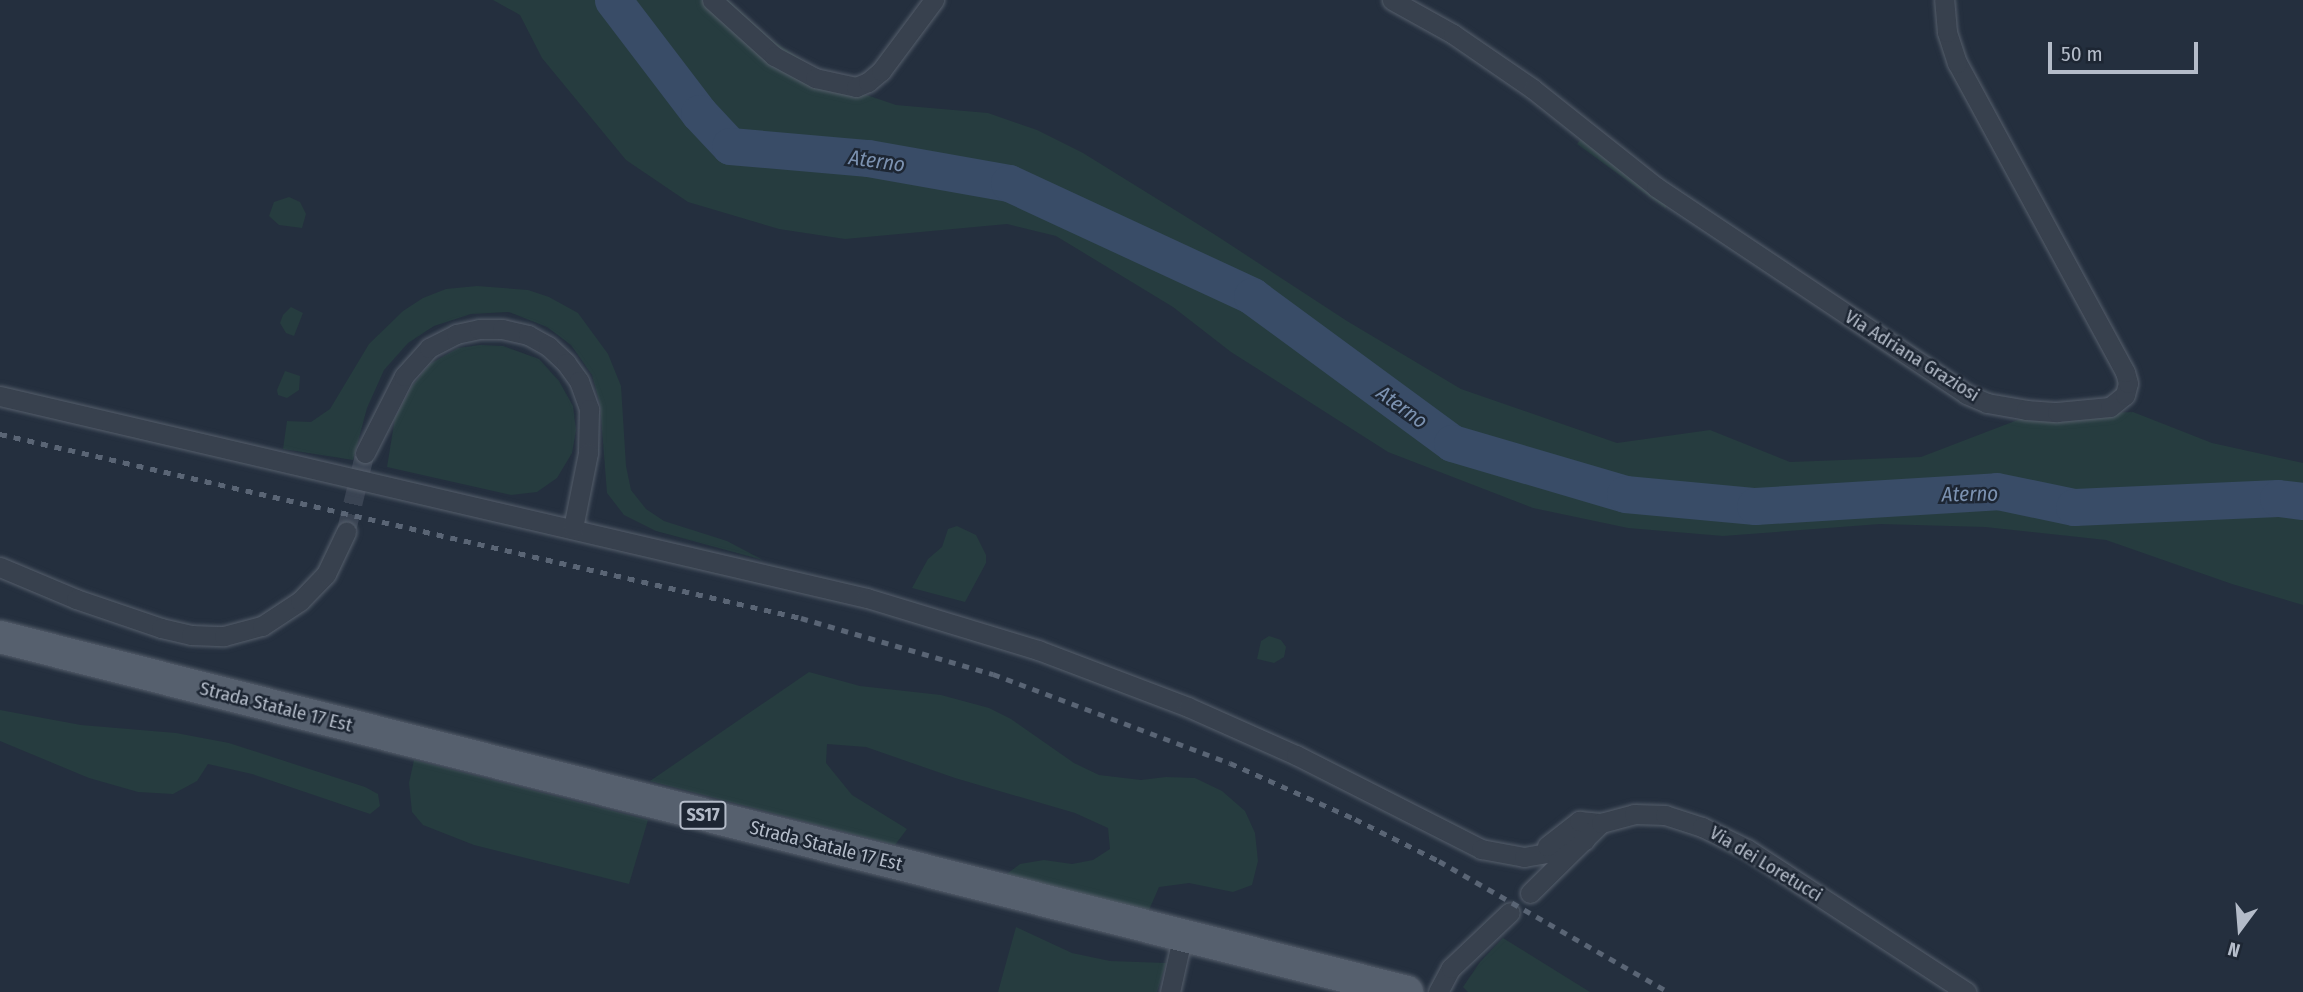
<!DOCTYPE html>
<html>
<head>
<meta charset="utf-8">
<style>
  body { margin:0 }
  #map { position:relative; width:2303px; height:992px; overflow:hidden; background:#242f3e; font-family:"Fira Sans Condensed",sans-serif }
  div>[style] { position:absolute }
  .green>* { inset:0; background:#263c3f; transform-origin:0 0 }
  .river>* { height:37px; margin:-18.5px; padding:0 18.5px; transform-origin:18.5px; border-radius:18.5px; background:#394c67 }
  .minor-tunnel>* { height:19px; margin-top:-9.5px; transform-origin:0; background:repeating-linear-gradient(90deg,#3a4453 0 19px,transparent 0 29px) }
  .roads { filter:drop-shadow(0 0 2px #565f6c) drop-shadow(0 0 2px #565f6c) }
  .minor>* { height:19px; margin:-9.5px; padding:0 9.5px; transform-origin:9.5px; border-radius:9.5px; background:#38414e }
  .primary>* { height:32px; margin:-16px; padding:0 16px; transform-origin:16px; border-radius:16px; background:#56606e }
  .rail>* { height:5px; margin-top:-2.5px; transform-origin:0; background:repeating-linear-gradient(90deg,#5a6575 0 7px,transparent 0 14px) }
  span { translate:-50% -50%; white-space:nowrap; text-align:center; line-height:1.15; -webkit-text-stroke:5px #1d2633; paint-order:stroke }
  .shield-label span { padding:2px 5px; background:#1d2633; border:2px solid; border-radius:5px; -webkit-text-stroke-width:0 }
  .shield-label { font-size:18px; color:#b4bcc9; font-weight:700 }
  .street-label { font-size:19px; color:#b4bcc9 }
  .water-label { font-size:21px; color:#7c92b1; font-style:italic }
  .north { position:absolute; left:2205px; top:894px; width:70px; height:70px; -webkit-text-stroke:5px #1d2633; paint-order:stroke; rotate:196deg; font-size:19px; font-weight:700; line-height:28px; text-align:center; color:#b4bcc9 }
  .north::after { content:''; display:block; margin:auto; width:24px; height:32px; background:#b4bcc9; clip-path:polygon(50% 0,100% 100%,50% 72%,0 100%) }
  .scale { position:absolute; left:2048px; top:42px; width:150px; height:32px; box-sizing:border-box; border:4px solid #b4bcc9; border-top:0; padding-left:9px; font-size:21px; line-height:24px; white-space:nowrap; color:#b4bcc9; -webkit-text-stroke:5px #1d2633; paint-order:stroke }
</style>
</head>
<body>
<div id="map">
  <div class="green">
    <div style="clip-path:polygon(493px 0,728px 0,773px 41px,846px 88px,896px 105px,988px 113px,1037px 130px,1083px 153px,1217px 236px,1347px 321px,1461px 389px,1617px 443px,1710px 430px,1790px 462px,1921px 457px,2028px 416px,2133px 412px,2212px 443px,2303px 463px,2303px 605px,2232px 584px,2106px 540px,1985px 527px,1880px 524px,1723px 536px,1628px 528px,1533px 508px,1388px 452px,1231px 352px,1173px 307px,1056px 236px,1007px 224px,845px 239px,779px 229px,688px 202px,626px 160px,542px 58px,520px 15px)"></div>
    <div style="left:1583px;top:136px;width:109px;height:10px;rotate:36deg"></div>
    <div style="clip-path:polygon(289px 197px,300px 202px,306px 214px,302px 228px,279px 225px,269px 216px,274px 202px)"></div>
    <div style="clip-path:polygon(477px 286px,528px 290px,549px 297px,578px 313px,608px 354px,621px 386px,626px 466px,631px 490px,646px 509px,664px 521px,727px 541px,763px 560px,656px 531px,624px 515px,607px 493px,600px 404px,592px 375px,571px 345px,547px 327px,509px 312px,471px 314px,434px 326px,408px 343px,384px 370px,367px 408px,353px 460px,283px 449px,287px 421px,311px 422px,330px 409px,369px 344px,403px 311px,423px 298px,446px 289px)"></div>
    <div style="clip-path:polygon(291px 307px,303px 313px,294px 336px,286px 333px,280px 323px,283px 315px)"></div>
    <div style="clip-path:polygon(480px 345px,503px 346px,539px 359px,559px 381px,573px 406px,576px 430px,572px 453px,557px 478px,537px 492px,511px 495px,387px 467px,395px 418px,412px 386px,430px 364px,458px 348px)"></div>
    <div style="clip-path:polygon(285px 371px,300px 376px,299px 390px,287px 398px,278px 395px,277px 390px)"></div>
    <div style="clip-path:polygon(957px 526px,976px 535px,986px 555px,986px 563px,965px 602px,912px 588px,928px 559px,942px 547px,948px 529px)"></div>
    <div style="clip-path:polygon(1269px 636px,1281px 640px,1286px 647px,1284px 657px,1274px 663px,1257px 659px,1261px 641px)"></div>
    <div style="clip-path:polygon(809px 672px,860px 686px,941px 695px,989px 708px,1011px 719px,1074px 763px,1099px 775px,1141px 780px,1166px 777px,1195px 778px,1222px 791px,1245px 811px,1255px 833px,1258px 861px,1252px 885px,1233px 892px,1189px 883px,1159px 887px,1149px 910px,1004px 876px,1020px 864px,1044px 860px,1072px 864px,1093px 860px,1110px 849px,1108px 828px,1075px 813px,955px 778px,866px 747px,827px 744px,826px 763px,852px 795px,907px 829px,895px 845px,650px 781px)"></div>
    <div style="clip-path:polygon(0 710px,81px 725px,176px 733px,229px 743px,365px 787px,378px 794px,380px 806px,370px 814px,252px 774px,208px 764px,197px 781px,173px 794px,138px 792px,89px 778px,0 741px)"></div>
    <div style="clip-path:polygon(414px 760px,648px 820px,629px 884px,474px 845px,423px 825px,412px 812px,409px 783px)"></div>
    <div style="clip-path:polygon(1016px 927px,1072px 953px,1110px 961px,1166px 963px,1157px 992px,998px 992px)"></div>
    <div style="clip-path:polygon(1503px 938px,1590px 992px,1468px 992px,1463px 987px,1480px 962px)"></div>
  </div>
  <div class="river">
    <div style="left:613px;top:0;width:142px;rotate:52.7deg"></div>
    <div style="left:699px;top:113px;width:45px;rotate:46.8deg"></div>
    <div style="left:730px;top:146px;width:139px;rotate:5deg"></div>
    <div style="left:868px;top:158px;width:143px;rotate:10.1deg"></div>
    <div style="left:1009px;top:183px;width:268px;rotate:24.9deg"></div>
    <div style="left:1252px;top:296px;width:248px;rotate:36.3deg"></div>
    <div style="left:1452px;top:443px;width:180px;rotate:16.4deg"></div>
    <div style="left:1625px;top:494px;width:131px;rotate:5.3deg"></div>
    <div style="left:1755px;top:506px;width:242px;rotate:-3.5deg"></div>
    <div style="left:1997px;top:491px;width:79px;rotate:11.7deg"></div>
    <div style="left:2074px;top:507px;width:204px;rotate:-2.5deg"></div>
    <div style="left:2278px;top:498px;width:25px;rotate:7deg"></div>
  </div>
  <div class="minor-tunnel">
    <div style="left:346px;top:532px;width:81px;rotate:-76.5deg"></div>
  </div>
  <div class="roads">
    <div class="minor">
      <div style="left:712px;top:0;width:84px;rotate:42.1deg"></div>
      <div style="left:774px;top:56px;width:47px;rotate:28.2deg"></div>
      <div style="left:815px;top:78px;width:42px;rotate:12.4deg"></div>
      <div style="left:856px;top:87px;width:13px;rotate:-23deg"></div>
      <div style="left:868px;top:82px;width:17px;rotate:-40deg"></div>
      <div style="left:881px;top:71px;width:89px;rotate:-53.3deg"></div>
      <div style="left:1392px;top:0;width:70px;rotate:29.1deg"></div>
      <div style="left:1453px;top:34px;width:97px;rotate:34.5deg"></div>
      <div style="left:1533px;top:89px;width:157px;rotate:38.5deg"></div>
      <div style="left:1656px;top:187px;width:373px;rotate:33.7deg"></div>
      <div style="left:1966px;top:394px;width:23px;rotate:23deg"></div>
      <div style="left:1987px;top:403px;width:40px;rotate:10deg"></div>
      <div style="left:2026px;top:410px;width:31px;rotate:4deg"></div>
      <div style="left:2057px;top:412px;width:53px;rotate:-5.4deg"></div>
      <div style="left:2110px;top:407px;width:19px;rotate:-39deg"></div>
      <div style="left:2125px;top:395px;width:12px;rotate:-76deg"></div>
      <div style="left:2128px;top:383px;width:11px;rotate:-105deg"></div>
      <div style="left:2125px;top:372px;width:352px;rotate:-118.5deg"></div>
      <div style="left:1957px;top:63px;width:33px;rotate:-108deg"></div>
      <div style="left:1947px;top:32px;width:32px;rotate:-95deg"></div>
      <div style="left:0;top:396px;width:890px;rotate:13.12deg"></div>
      <div style="left:867px;top:598px;width:179px;rotate:16.9deg"></div>
      <div style="left:1038px;top:650px;width:160px;rotate:20.8deg"></div>
      <div style="left:1188px;top:707px;width:118px;rotate:24deg"></div>
      <div style="left:1296px;top:755px;width:208px;rotate:26.9deg"></div>
      <div style="left:1481px;top:849px;width:44px;rotate:10.5deg"></div>
      <div style="left:1524px;top:857px;width:28px;rotate:-10deg"></div>
      <div style="left:1552px;top:852px;width:35px;rotate:-20deg"></div>
      <div style="left:365px;top:453px;width:86px;rotate:-63.1deg"></div>
      <div style="left:404px;top:376px;width:38px;rotate:-48deg"></div>
      <div style="left:429px;top:348px;width:30px;rotate:-27deg"></div>
      <div style="left:456px;top:334px;width:24px;rotate:-12deg"></div>
      <div style="left:479px;top:329px;width:23px"></div>
      <div style="left:502px;top:329px;width:27px;rotate:13deg"></div>
      <div style="left:528px;top:335px;width:23px;rotate:29deg"></div>
      <div style="left:548px;top:346px;width:25px;rotate:43deg"></div>
      <div style="left:566px;top:363px;width:22px;rotate:54deg"></div>
      <div style="left:579px;top:381px;width:30px;rotate:70deg"></div>
      <div style="left:589px;top:409px;width:44px;rotate:91.3deg"></div>
      <div style="left:588px;top:453px;width:76px;rotate:101.3deg"></div>
      <div style="left:0;top:567px;width:82px;rotate:22.8deg"></div>
      <div style="left:76px;top:599px;width:90px;rotate:18.8deg"></div>
      <div style="left:161px;top:628px;width:31px;rotate:13deg"></div>
      <div style="left:191px;top:635px;width:33px;rotate:2deg"></div>
      <div style="left:224px;top:636px;width:39px;rotate:-15deg"></div>
      <div style="left:262px;top:626px;width:45px;rotate:-33.3deg"></div>
      <div style="left:300px;top:601px;width:37px;rotate:-46deg"></div>
      <div style="left:326px;top:574px;width:47px;rotate:-64.5deg"></div>
      <div style="left:1547px;top:846px;width:41px;rotate:-38deg"></div>
      <div style="left:1579px;top:821px;width:22px;rotate:5deg"></div>
      <div style="left:1530px;top:893px;width:100px;rotate:-44.6deg"></div>
      <div style="left:1601px;top:823px;width:34px;rotate:-15deg"></div>
      <div style="left:1634px;top:814px;width:31px;rotate:2deg"></div>
      <div style="left:1665px;top:815px;width:39px;rotate:18deg"></div>
      <div style="left:1702px;top:827px;width:50px;rotate:26.1deg"></div>
      <div style="left:1747px;top:849px;width:262px;rotate:33.1deg"></div>
      <div style="left:1170px;top:992px;width:59px;rotate:-77.4deg"></div>
      <div style="left:1438px;top:992px;width:27px;rotate:-62deg"></div>
      <div style="left:1451px;top:968px;width:81px;rotate:-43.5deg"></div>
    </div>
    <div class="primary">
      <div style="left:0;top:637px;width:1451px;rotate:14.16deg"></div>
    </div>
  </div>
  <div class="rail">
    <div style="left:0;top:434px;width:822px;rotate:12.94deg"></div>
    <div style="left:801px;top:618px;width:200px;rotate:16.3deg"></div>
    <div style="left:993px;top:674px;width:253px;rotate:20.6deg"></div>
    <div style="left:1230px;top:763px;width:137px;rotate:24.1deg"></div>
    <div style="left:1355px;top:819px;width:94px;rotate:26.6deg"></div>
    <div style="left:1439px;top:861px;width:265px;rotate:29.7deg"></div>
  </div>
  <div class="shield-label">
    <span style="left:703px;top:815px">SS17</span>
  </div>
  <div class="street-label">
    <span style="left:1912px;top:356px;rotate:32deg">Via Adriana Graziosi</span>
    <span style="left:276px;top:707px;rotate:14deg">Strada Statale 17 Est</span>
    <span style="left:826px;top:846px;rotate:14deg">Strada Statale 17 Est</span>
    <span style="left:1766px;top:864px;rotate:31deg">Via dei Loretucci</span>
  </div>
  <div class="water-label">
    <span style="left:877px;top:161px;rotate:8deg">Aterno</span>
    <span style="left:1402px;top:407px;rotate:36deg">Aterno</span>
    <span style="left:1970px;top:494px;rotate:-1deg">Aterno</span>
  </div>
  <div class="north">N</div>
  <div class="scale">50 m</div>
</div>
</body>
</html>
